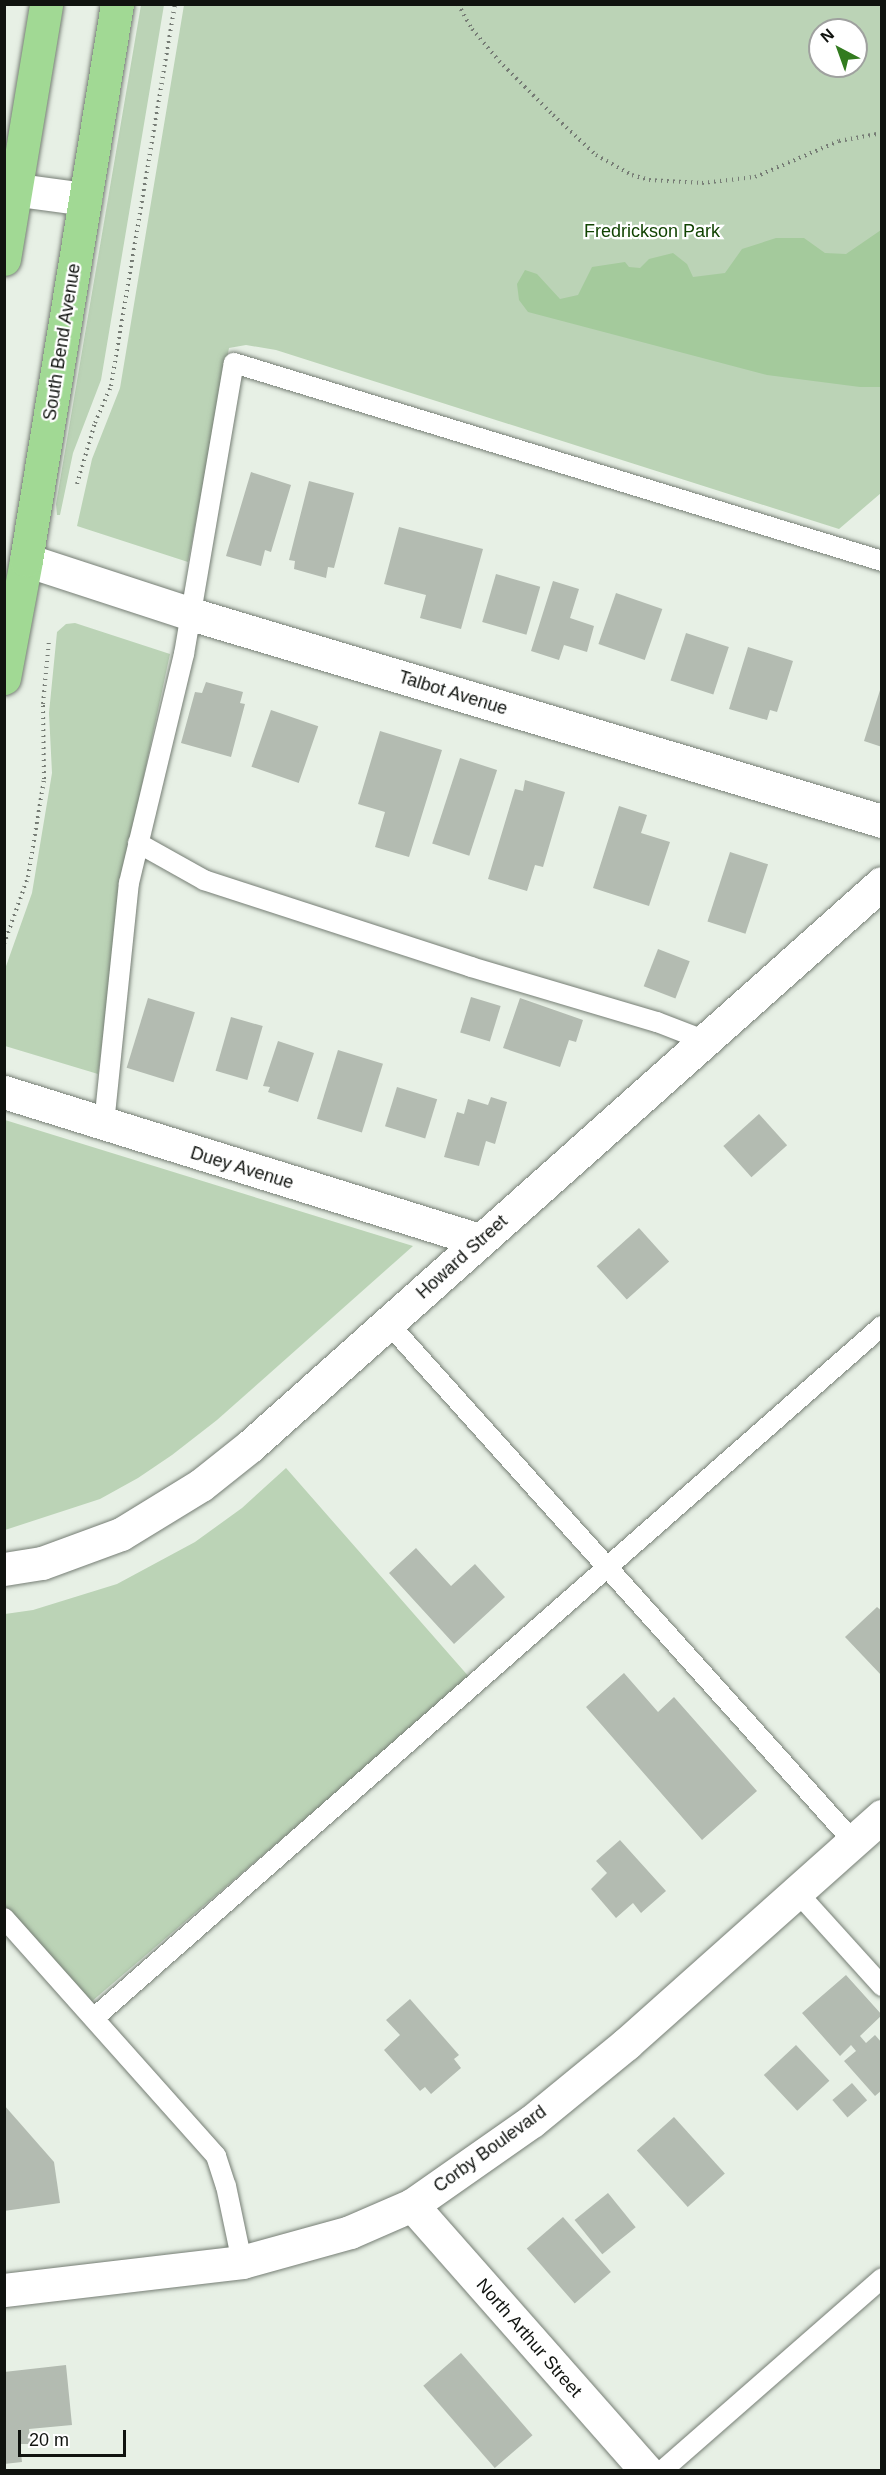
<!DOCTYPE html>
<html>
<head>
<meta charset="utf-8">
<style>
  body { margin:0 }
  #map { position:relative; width:886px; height:2475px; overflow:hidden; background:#e7f0e5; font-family:Helvetica,sans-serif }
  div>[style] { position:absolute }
  .green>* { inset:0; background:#bbd3b6 }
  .water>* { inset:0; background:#a4ca9c }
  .building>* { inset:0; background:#b3bbb1; transform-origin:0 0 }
  .path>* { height:4px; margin-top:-2px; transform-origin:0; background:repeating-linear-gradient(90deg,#767c75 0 1.5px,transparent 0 6px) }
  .roads { filter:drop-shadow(0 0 2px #767e75) drop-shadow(0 0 2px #767e75) }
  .service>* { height:20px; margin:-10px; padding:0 10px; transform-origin:10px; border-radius:10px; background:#fff }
  .minor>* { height:33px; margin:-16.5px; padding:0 16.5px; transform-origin:16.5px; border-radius:16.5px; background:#fff }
  .tertiary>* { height:33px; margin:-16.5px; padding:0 16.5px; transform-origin:16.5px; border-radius:16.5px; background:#fff }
  .primary>* { height:33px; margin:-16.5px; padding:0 16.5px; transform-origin:16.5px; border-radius:16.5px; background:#a1d994 }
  span { translate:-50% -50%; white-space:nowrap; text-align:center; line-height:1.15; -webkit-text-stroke:4.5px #fff; paint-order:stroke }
  .park-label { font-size:18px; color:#114302 }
  .street-label { font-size:18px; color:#10130f }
  .frame { position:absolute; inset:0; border:6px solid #10130f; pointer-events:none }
  .north { position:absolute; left:808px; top:18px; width:60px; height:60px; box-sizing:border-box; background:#fff; border:2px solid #9fa19f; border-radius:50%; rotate:319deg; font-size:16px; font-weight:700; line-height:24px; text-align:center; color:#10130f }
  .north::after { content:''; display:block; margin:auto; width:21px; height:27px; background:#327b1f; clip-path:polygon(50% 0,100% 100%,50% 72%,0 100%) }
  .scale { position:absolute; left:18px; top:2430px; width:108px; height:27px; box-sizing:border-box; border:3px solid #10130f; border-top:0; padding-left:8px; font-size:18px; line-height:21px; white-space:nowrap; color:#10130f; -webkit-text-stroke:4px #fff; paint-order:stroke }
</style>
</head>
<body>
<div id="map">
  <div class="green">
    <div style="clip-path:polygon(141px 5px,164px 5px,101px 380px,73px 453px,60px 515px,57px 515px,56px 504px)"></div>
    <div style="clip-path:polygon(evenodd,184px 5px,881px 5px,881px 493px,839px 529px,276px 350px,246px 345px,229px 348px,188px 562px,77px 526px,92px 459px,120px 388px,184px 5px,820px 30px,856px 30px,856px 66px,820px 66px,820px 30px)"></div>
    <div style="clip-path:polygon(75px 623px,170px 654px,128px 850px,98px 1074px,5px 1046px,5px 969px,32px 893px,52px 773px,49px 713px,57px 632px,66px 624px)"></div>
    <div style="clip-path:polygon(5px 1120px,413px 1246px,217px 1420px,172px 1455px,138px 1478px,100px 1499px,5px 1530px)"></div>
    <div style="clip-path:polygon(286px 1468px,470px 1678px,91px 2002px,5px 1906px,5px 1614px,33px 1610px,117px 1584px,195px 1542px,242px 1508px)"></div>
  </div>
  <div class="water">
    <div style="clip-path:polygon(881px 230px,881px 387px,860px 387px,767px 375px,528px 312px,519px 300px,517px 284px,525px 270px,537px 274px,560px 299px,578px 295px,592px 267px,625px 262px,629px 267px,640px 268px,649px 259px,673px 253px,687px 264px,693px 277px,725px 273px,742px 249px,776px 238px,804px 238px,825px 253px,846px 254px)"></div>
  </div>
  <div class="building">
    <div style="clip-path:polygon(251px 472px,291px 485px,271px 552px,265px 550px,261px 566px,226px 556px)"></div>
    <div style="clip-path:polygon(309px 481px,354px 493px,334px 568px,328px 567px,326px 578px,294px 569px,295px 561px,289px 560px)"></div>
    <div style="clip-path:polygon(399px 527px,483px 549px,461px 629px,420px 618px,426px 595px,384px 584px)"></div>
    <div style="left:496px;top:574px;width:46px;height:50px;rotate:16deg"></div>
    <div style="clip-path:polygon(553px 581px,579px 589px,570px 618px,594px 626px,587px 652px,564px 645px,559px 660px,531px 651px)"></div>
    <div style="left:616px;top:593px;width:49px;height:54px;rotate:19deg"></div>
    <div style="left:686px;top:633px;width:45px;height:50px;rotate:18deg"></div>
    <div style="clip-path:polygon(748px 647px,793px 661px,777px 712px,770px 710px,767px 720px,729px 709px)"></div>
    <div style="clip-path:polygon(206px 682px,243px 692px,240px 703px,245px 704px,231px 757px,181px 743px,195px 692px,202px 693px)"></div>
    <div style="clip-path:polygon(881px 687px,882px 687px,882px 747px,864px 741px)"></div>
    <div style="left:271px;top:710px;width:50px;height:60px;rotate:19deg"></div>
    <div style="clip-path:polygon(380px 731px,442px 750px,409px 857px,375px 847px,385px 812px,358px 804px)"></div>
    <div style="left:460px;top:758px;width:39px;height:90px;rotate:18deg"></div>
    <div style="clip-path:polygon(525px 780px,565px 792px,543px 867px,535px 865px,527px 891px,488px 879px,515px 789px,523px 791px)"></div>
    <div style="clip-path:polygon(619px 806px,647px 815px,641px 833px,670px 842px,649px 906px,593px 888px)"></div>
    <div style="left:730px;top:852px;width:40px;height:73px;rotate:18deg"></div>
    <div style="left:658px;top:949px;width:34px;height:40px;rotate:21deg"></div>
    <div style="left:471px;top:997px;width:31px;height:37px;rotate:17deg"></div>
    <div style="left:148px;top:998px;width:49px;height:73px;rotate:17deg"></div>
    <div style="clip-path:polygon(520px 998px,583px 1020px,576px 1042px,569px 1040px,560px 1067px,503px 1048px)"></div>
    <div style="left:231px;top:1017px;width:33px;height:56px;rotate:16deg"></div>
    <div style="clip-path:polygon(278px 1041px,314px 1053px,298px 1102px,268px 1092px,270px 1087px,263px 1086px)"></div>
    <div style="left:338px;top:1050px;width:47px;height:72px;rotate:17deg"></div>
    <div style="left:397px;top:1087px;width:42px;height:41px;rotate:17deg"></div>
    <div style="clip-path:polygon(491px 1097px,507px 1102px,495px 1144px,486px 1141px,479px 1166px,444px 1157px,457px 1112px,464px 1114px,468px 1099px,488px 1105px)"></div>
    <div style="left:759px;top:1114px;width:42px;height:48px;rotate:48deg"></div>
    <div style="left:639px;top:1228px;width:45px;height:57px;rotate:48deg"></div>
    <div style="clip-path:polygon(416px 1548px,451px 1586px,475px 1564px,505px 1597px,454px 1644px,389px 1573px)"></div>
    <div style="clip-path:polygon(877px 1607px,882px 1611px,882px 1676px,845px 1637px)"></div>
    <div style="clip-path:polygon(624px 1673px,658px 1712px,674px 1697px,757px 1791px,702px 1840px,586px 1707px)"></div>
    <div style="clip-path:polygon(620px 1840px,666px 1891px,641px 1913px,633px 1903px,616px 1918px,591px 1889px,607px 1873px,596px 1861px)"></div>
    <div style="clip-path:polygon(846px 1975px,882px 2015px,860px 2036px,866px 2043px,875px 2035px,882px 2043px,882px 2090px,875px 2096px,844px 2061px,856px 2051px,851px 2045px,840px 2056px,802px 2013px)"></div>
    <div style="clip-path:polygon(410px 1999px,459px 2055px,454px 2059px,461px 2068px,431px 2094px,425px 2087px,420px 2091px,384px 2050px,400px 2035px,386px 2020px)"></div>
    <div style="left:796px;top:2045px;width:49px;height:44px;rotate:47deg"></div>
    <div style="left:852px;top:2083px;width:23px;height:26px;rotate:49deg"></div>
    <div style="clip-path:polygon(4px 2105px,54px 2162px,60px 2203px,4px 2211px)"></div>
    <div style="left:674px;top:2117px;width:76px;height:50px;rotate:48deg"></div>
    <div style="left:608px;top:2193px;width:44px;height:43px;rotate:51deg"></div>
    <div style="left:563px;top:2217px;width:73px;height:48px;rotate:49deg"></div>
    <div style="left:461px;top:2353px;width:109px;height:50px;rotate:49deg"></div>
    <div style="clip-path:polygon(66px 2365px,72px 2425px,29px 2429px,31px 2444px,20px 2444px,22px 2462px,4px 2464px,4px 2372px)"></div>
  </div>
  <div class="path">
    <div style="left:458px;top:4px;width:29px;rotate:61deg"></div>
    <div style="left:472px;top:29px;width:42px;rotate:49.8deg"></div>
    <div style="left:499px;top:61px;width:76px;rotate:45deg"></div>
    <div style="left:553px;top:115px;width:59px;rotate:42.9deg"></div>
    <div style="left:596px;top:155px;width:41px;rotate:29.1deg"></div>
    <div style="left:632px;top:175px;width:18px;rotate:16deg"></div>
    <div style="left:649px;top:180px;width:53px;rotate:3.2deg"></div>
    <div style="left:702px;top:183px;width:53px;rotate:-6.5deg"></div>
    <div style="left:755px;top:177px;width:91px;rotate:-23.2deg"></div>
    <div style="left:839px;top:141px;width:44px;rotate:-10.5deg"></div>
    <div style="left:77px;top:484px;width:64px;rotate:-73.6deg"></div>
    <div style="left:95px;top:423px;width:40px;rotate:-66.6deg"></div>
    <div style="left:111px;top:386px;width:387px;rotate:-80.5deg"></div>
    <div style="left:4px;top:944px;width:71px;rotate:-70.3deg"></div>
    <div style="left:28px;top:877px;width:99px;rotate:-80.7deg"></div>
    <div style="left:44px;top:779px;width:75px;rotate:-90.8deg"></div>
    <div style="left:43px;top:704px;width:63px;rotate:-84.6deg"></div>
  </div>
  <div class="roads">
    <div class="service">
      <div style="left:138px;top:843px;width:76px;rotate:29.3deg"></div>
      <div style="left:204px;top:880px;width:281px;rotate:18deg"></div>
      <div style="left:471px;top:967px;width:194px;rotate:16.5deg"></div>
      <div style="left:657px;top:1022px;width:53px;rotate:21.2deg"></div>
      <div style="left:104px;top:1124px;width:242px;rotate:-84.1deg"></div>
      <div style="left:129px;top:883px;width:236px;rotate:-76.5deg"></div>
      <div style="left:184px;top:654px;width:295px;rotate:-80.3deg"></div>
      <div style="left:234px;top:363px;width:678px;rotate:16.99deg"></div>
      <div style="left:388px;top:1323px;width:696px;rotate:48.09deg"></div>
      <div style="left:797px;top:1892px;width:127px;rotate:47.9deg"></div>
      <div style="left:4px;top:1918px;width:319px;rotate:48.3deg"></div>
      <div style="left:216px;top:2156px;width:32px;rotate:72deg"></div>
      <div style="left:226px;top:2186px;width:78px;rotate:78.1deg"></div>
      <div style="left:94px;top:2018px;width:1049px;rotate:-41.29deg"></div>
      <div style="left:663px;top:2470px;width:291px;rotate:-41.2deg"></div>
    </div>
    <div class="minor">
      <div style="left:4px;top:188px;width:82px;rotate:7.7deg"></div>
      <div style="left:26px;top:560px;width:174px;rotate:18.1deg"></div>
      <div style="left:191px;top:614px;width:721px;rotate:16.68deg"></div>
      <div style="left:4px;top:1092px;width:498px;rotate:17.3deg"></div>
      <div style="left:4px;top:1569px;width:38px;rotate:-9deg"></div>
      <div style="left:42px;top:1563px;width:84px;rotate:-20.2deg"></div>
      <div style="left:121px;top:1534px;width:94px;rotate:-31.5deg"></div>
      <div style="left:201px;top:1485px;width:63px;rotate:-38.5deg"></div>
      <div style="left:250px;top:1446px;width:846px;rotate:-41.7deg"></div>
      <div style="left:412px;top:2205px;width:354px;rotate:48.6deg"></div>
    </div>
    <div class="tertiary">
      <div style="left:4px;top:2290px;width:240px;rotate:-6.7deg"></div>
      <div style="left:242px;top:2262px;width:112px;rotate:-15.5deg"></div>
      <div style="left:350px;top:2232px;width:68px;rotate:-23.5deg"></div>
      <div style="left:412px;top:2205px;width:146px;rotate:-35deg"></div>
      <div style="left:532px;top:2121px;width:122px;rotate:-39.3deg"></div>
      <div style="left:626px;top:2044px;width:343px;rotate:-41.7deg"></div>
    </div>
    <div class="primary">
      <div style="left:4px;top:259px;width:258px;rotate:-80.6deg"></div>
      <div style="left:4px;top:678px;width:120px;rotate:-79.4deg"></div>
      <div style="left:26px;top:560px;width:563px;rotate:-80.7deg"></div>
    </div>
  </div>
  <div class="park-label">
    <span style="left:652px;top:231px">Fredrickson Park</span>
  </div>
  <div class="street-label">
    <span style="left:62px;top:342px;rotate:-81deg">South Bend Avenue</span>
    <span style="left:453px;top:693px;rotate:17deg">Talbot Avenue</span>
    <span style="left:242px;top:1168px;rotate:17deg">Duey Avenue</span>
    <span style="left:462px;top:1257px;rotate:-42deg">Howard Street</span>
    <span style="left:490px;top:2149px;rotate:-36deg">Corby Boulevard</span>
    <span style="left:529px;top:2338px;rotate:49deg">North Arthur Street</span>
  </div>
  <div class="frame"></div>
  <div class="north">N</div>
  <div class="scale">20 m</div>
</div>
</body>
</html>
